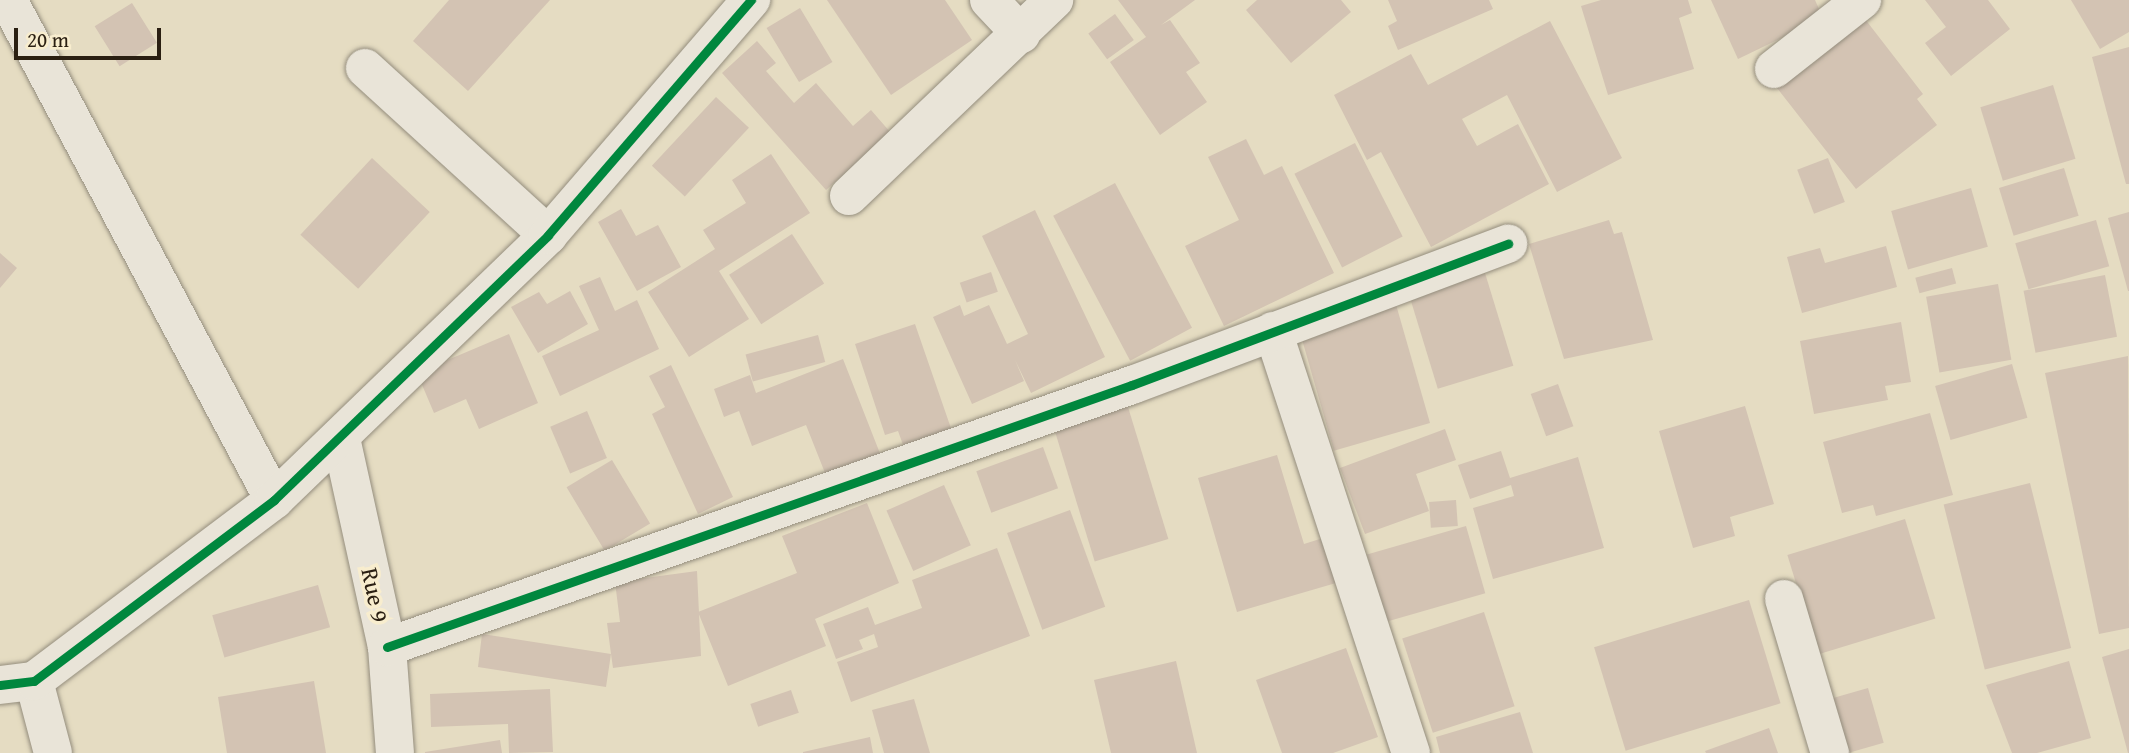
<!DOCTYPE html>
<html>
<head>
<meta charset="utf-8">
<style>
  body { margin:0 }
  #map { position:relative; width:2129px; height:753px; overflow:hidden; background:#e5dcc2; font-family:"Gentium Book Plus",serif }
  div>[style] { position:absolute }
  .building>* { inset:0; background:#d3c3b3; transform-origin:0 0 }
  .roads { filter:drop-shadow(0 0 2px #948d7d) drop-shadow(0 0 2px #948d7d) }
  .minor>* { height:38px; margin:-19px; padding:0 19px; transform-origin:19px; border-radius:19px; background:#e9e4d8 }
  .cycleway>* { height:9px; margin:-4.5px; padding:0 4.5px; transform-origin:4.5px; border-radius:4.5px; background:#00873e }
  span { translate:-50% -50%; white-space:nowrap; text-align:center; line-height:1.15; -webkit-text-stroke:7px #f8edce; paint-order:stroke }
  .street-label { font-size:24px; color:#2a1f12 }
  .scale { position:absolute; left:14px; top:28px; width:147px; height:32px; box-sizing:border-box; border:4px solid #2a1f12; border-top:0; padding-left:9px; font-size:21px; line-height:24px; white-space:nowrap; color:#2a1f12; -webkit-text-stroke:5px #f8edce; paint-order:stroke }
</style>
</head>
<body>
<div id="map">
  <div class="building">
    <div style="clip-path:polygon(449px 0,550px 0,468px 91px,413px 41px)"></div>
    <div style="clip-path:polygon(827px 0,945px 0,972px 40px,891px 95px)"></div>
    <div style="clip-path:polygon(1118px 0,1195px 0,1161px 25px,1170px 20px,1200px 63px,1186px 72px,1207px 102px,1160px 135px,1110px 62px,1146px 37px)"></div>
    <div style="clip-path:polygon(1257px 0,1341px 0,1351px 12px,1291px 63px,1246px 10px)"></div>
    <div style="clip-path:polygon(1388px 0,1489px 0,1493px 9px,1398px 50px,1388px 26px,1397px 21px)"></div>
    <div style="clip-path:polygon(1601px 0,1688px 0,1692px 13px,1679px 18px,1694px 69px,1608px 95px,1581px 6px)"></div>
    <div style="clip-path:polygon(1711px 0,1815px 0,1823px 18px,1738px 59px)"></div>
    <div style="clip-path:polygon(1925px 0,1988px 0,2010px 29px,1951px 76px,1925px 43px,1946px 27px)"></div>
    <div style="clip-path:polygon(2071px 0,2129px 0,2129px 32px,2100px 49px)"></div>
    <div style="left:132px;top:3px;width:47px;height:44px;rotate:58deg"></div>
    <div style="left:800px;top:8px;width:63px;height:39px;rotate:59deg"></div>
    <div style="left:1115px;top:14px;width:32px;height:33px;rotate:54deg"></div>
    <div style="clip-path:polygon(1865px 19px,1923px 94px,1917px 99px,1937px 125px,1856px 189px,1777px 88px)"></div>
    <div style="clip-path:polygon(1550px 21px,1622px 158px,1557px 192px,1507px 95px,1462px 119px,1477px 146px,1518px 124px,1549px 184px,1431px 247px,1381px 152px,1367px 160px,1334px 95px,1411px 54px,1428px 85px)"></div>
    <div style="clip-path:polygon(757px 41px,776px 63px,766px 71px,794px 103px,816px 83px,853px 126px,871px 110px,891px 133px,826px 190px,722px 73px)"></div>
    <div style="clip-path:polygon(2129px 47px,2129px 184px,2126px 184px,2092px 57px)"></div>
    <div style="left:2053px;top:85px;width:77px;height:76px;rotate:73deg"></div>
    <div style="left:716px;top:97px;width:45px;height:94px;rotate:43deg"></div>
    <div style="clip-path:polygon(1246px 139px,1264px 175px,1282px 166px,1334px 273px,1224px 326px,1185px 246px,1239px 220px,1208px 157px)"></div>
    <div style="left:1355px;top:143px;width:105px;height:68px;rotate:63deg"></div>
    <div style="clip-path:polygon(771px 154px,810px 213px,719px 271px,749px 319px,689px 357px,648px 292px,715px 249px,703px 230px,746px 203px,732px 180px)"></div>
    <div style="left:372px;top:158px;width:79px;height:105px;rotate:43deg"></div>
    <div style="left:1828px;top:158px;width:47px;height:33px;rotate:69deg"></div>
    <div style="left:2064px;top:168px;width:50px;height:68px;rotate:73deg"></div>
    <div style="left:1115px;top:183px;width:164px;height:70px;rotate:62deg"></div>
    <div style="left:1971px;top:188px;width:61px;height:83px;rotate:74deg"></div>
    <div style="clip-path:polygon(621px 209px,636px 236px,658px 225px,681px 267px,637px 291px,598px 222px)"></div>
    <div style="clip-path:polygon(1035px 210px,1105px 357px,1031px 393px,1015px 360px,1024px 381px,972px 404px,933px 317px,960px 305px,964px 316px,989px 305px,1007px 344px,1028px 334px,982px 236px)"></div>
    <div style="clip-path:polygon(2129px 212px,2129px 291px,2128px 291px,2108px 218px)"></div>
    <div style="clip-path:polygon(1609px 220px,1614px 234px,1622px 232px,1653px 340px,1564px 359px,1529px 244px)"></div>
    <div style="left:2096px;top:220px;width:48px;height:84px;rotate:74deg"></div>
    <div style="left:792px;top:234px;width:59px;height:75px;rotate:57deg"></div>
    <div style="clip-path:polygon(1886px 246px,1897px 287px,1802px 313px,1787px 257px,1820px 248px,1825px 263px)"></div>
    <div style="clip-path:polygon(0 253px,17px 268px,0 288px)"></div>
    <div style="left:1952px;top:268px;width:16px;height:38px;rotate:75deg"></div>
    <div style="left:991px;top:272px;width:21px;height:33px;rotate:71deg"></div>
    <div style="left:1485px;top:273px;width:97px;height:79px;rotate:73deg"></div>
    <div style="left:2105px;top:275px;width:63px;height:83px;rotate:79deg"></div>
    <div style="clip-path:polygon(600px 277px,615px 311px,637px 300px,659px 349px,560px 396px,542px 356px,599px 330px,579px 286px)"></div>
    <div style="left:1998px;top:284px;width:77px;height:73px;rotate:80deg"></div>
    <div style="clip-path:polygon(570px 291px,588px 324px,538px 353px,511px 307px,539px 292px,547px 304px)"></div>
    <div style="left:1395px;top:301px;width:127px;height:100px;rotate:74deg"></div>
    <div style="clip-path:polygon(1901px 322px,1911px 382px,1885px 386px,1888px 400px,1814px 414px,1800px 341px)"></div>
    <div style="clip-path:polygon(915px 324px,954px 437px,906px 453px,898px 431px,885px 435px,855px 344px)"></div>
    <div style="clip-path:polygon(509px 334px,538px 403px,479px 429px,466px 399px,434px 413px,417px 373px)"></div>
    <div style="left:818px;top:335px;width:28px;height:75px;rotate:75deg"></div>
    <div style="clip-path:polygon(2128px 356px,2129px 628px,2099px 634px,2045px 373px)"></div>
    <div style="clip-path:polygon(843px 359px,881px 456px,827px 478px,806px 425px,752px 446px,739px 411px,724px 417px,714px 389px,750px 375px,756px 393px)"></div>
    <div style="left:2012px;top:364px;width:56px;height:80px;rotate:74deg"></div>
    <div style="clip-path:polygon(671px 365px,733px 497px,698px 514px,652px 414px,665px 407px,649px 376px)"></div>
    <div style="left:1558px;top:384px;width:45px;height:29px;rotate:70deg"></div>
    <div style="clip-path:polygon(1745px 406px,1774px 504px,1730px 517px,1735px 536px,1693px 548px,1659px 431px)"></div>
    <div style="left:1128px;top:407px;width:138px;height:77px;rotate:73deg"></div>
    <div style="left:587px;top:411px;width:51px;height:40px;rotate:67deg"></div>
    <div style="clip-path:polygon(1930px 413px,1953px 495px,1876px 516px,1873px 505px,1842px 513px,1823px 442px)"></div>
    <div style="clip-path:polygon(1445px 429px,1456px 460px,1416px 474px,1429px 511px,1365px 534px,1340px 468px)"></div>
    <div style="left:1043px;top:447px;width:44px;height:71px;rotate:70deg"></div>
    <div style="clip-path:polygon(1501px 451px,1510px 478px,1578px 457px,1604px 548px,1493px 579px,1473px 508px,1514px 496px,1511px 485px,1470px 499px,1458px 465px)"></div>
    <div style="clip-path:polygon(1277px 455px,1304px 544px,1323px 538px,1336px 583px,1237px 612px,1198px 478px)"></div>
    <div style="left:612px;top:460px;width:74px;height:53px;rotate:59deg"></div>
    <div style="left:2030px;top:483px;width:170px;height:89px;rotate:76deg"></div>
    <div style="left:944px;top:485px;width:66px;height:63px;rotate:66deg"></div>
    <div style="left:1456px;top:500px;width:26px;height:27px;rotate:86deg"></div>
    <div style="clip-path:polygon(867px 503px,899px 583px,815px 619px,826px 646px,728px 686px,698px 612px,797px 573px,782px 536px)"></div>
    <div style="left:1070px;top:510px;width:103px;height:67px;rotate:70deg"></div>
    <div style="left:1905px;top:519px;width:104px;height:123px;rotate:73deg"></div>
    <div style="left:1466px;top:526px;width:70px;height:103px;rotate:74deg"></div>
    <div style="clip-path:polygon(997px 548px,1030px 636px,851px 702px,837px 662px,878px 647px,874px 634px,859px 640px,863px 649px,836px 659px,823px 624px,868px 607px,875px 625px,922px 608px,912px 580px)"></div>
    <div style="clip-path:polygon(697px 571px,701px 656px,613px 668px,611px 654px,606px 687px,478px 667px,482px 634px,611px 654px,607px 623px,620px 622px,615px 582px)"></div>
    <div style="left:318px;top:585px;width:44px;height:110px;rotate:74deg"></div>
    <div style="left:1749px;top:600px;width:108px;height:162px;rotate:73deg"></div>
    <div style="left:1484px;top:612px;width:99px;height:86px;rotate:72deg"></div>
    <div style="clip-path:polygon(1346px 648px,1378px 737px,1333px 753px,1282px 753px,1256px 680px)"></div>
    <div style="clip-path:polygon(2129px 649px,2129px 753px,2128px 753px,2102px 657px)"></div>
    <div style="clip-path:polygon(1176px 661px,1197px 753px,1111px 753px,1094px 680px)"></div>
    <div style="clip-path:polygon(2069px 661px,2091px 738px,2037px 753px,2012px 753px,1986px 685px)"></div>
    <div style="clip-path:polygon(314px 681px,326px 753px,227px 753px,218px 697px)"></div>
    <div style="left:1868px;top:688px;width:57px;height:39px;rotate:74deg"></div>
    <div style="clip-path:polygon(550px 689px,553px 752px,509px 753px,508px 724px,431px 727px,430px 694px)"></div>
    <div style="left:791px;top:690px;width:24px;height:43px;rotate:71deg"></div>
    <div style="clip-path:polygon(914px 699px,930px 753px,884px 753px,872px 710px)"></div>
    <div style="clip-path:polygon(1520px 712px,1533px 753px,1440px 753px,1436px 737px)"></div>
    <div style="clip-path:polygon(1769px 728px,1778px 753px,1706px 753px,1705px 751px)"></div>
    <div style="clip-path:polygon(870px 737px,873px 753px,803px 753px,803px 752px)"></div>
    <div style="clip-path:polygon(500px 740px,502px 753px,425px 753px,425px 752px)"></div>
  </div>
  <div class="roads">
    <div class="minor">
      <div style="left:8px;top:0;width:566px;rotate:61.99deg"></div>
      <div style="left:989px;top:0;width:47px;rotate:46.7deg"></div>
      <div style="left:365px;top:68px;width:248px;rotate:42.4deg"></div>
      <div style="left:1774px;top:69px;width:112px;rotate:-38.1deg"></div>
      <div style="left:849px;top:196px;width:284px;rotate:-43.7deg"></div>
      <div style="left:1273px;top:331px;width:444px;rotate:71.9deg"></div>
      <div style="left:341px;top:438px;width:214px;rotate:77.6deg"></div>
      <div style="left:387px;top:647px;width:106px;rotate:85.7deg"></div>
      <div style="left:1784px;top:599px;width:161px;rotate:73.4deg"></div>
      <div style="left:387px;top:647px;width:790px;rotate:-19.38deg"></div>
      <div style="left:1132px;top:385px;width:402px;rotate:-20.6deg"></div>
      <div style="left:34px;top:681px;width:74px;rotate:75.2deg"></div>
      <div style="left:0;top:685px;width:34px;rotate:-7deg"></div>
      <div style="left:34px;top:681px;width:301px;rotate:-37deg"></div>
      <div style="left:274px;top:500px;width:381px;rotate:-44deg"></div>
      <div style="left:548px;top:235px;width:311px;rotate:-49.2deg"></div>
    </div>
  </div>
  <div class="cycleway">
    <div style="left:387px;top:647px;width:790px;rotate:-19.38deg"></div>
    <div style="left:1132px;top:385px;width:402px;rotate:-20.6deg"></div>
    <div style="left:0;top:685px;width:34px;rotate:-7deg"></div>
    <div style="left:34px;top:681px;width:301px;rotate:-37deg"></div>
    <div style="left:274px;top:500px;width:381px;rotate:-44deg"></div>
    <div style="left:548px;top:235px;width:311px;rotate:-49.2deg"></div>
  </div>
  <div class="street-label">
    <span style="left:375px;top:595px;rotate:78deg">Rue 9</span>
  </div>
  <div class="scale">20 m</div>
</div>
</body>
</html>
